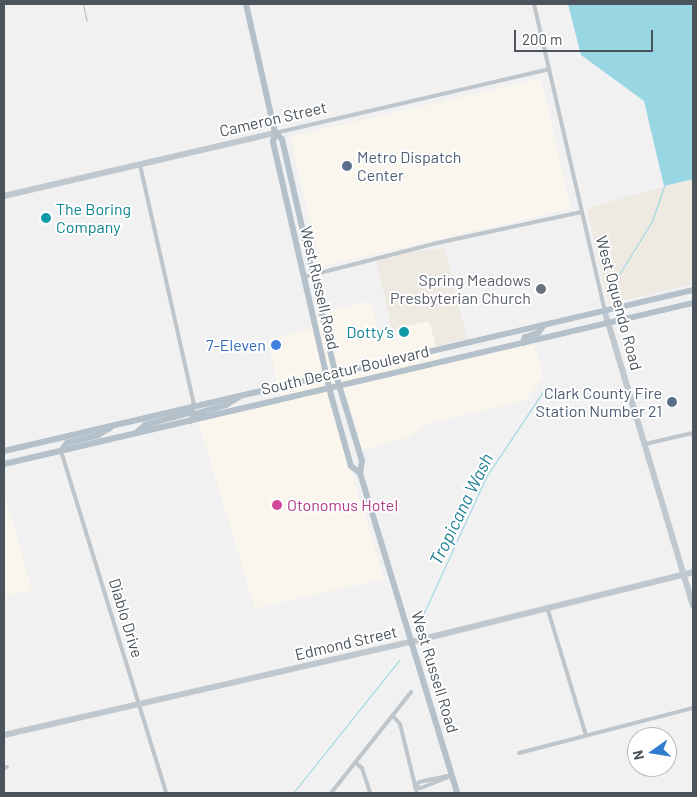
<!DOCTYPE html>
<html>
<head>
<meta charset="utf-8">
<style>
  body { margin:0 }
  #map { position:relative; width:697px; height:797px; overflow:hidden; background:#f2f1f1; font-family:Barlow,sans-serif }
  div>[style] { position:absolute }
  .commercial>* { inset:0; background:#faf6ed; transform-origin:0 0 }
  .sand>* { inset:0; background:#eee9e1 }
  .water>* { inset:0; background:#97d6e2 }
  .stream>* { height:1px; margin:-0.5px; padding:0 0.5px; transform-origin:0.5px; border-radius:0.5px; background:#97d6e2 }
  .street>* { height:4px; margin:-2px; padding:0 2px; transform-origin:2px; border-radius:2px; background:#bec5cb }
  .secondary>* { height:5.5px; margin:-2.75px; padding:0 2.75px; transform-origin:2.75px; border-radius:2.75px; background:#bfc7cf }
  .primary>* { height:6px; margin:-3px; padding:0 3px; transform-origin:3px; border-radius:3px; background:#b4c1cb }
  .rail>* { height:1px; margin:-0.5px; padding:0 0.5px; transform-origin:0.5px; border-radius:0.5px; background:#b3b6ba }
  .dots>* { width:14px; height:14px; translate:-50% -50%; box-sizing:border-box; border:2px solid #fff; border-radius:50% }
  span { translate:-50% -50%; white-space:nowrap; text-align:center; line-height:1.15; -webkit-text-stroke:4px #fff; paint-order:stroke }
  .street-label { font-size:16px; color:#4b545c }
  .service-label { font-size:16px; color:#4e5e75 }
  .left { translate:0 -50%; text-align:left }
  .right { translate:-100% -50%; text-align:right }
  .culture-label { font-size:16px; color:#0d838f }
  .worship-label { font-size:16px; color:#5b616d }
  .shop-label { font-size:16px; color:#366cbe }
  .hotel-label { font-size:16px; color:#b23c85 }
  .water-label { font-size:18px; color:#1d8194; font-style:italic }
  .frame { position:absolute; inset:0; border:5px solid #4b545c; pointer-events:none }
  .north { position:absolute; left:627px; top:727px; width:50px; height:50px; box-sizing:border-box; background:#fff; border:1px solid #b7bbbe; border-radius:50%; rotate:257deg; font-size:14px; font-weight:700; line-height:20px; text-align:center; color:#4b545c }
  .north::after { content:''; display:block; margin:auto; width:18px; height:22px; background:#307ccd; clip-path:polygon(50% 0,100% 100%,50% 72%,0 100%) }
  .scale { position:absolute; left:514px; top:30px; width:139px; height:22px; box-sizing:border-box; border:2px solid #4b545c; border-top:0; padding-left:6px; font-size:15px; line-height:18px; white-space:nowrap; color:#4b545c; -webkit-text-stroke:4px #fff; paint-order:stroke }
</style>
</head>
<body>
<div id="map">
  <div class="commercial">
    <div style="left:541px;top:79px;width:133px;height:257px;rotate:77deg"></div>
    <div style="clip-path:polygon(371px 301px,378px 334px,430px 321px,441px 365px,535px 344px,543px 376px,527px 400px,431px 423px,409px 437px,362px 450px,344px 388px,327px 392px,384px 579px,255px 608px,198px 421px,281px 403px,268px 339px,308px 330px,324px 312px)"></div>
    <div style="clip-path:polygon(4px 492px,32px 590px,4px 596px)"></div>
  </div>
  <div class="sand">
    <div style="clip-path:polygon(693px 179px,693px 284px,608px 304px,587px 208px)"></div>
    <div style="clip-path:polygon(445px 248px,467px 339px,436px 346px,429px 321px,392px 329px,375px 256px)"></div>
  </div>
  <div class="water">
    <div style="clip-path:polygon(568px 4px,693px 4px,693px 179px,664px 186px,644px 101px,581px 55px)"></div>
  </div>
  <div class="stream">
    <div style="left:615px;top:281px;width:70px;rotate:-58.3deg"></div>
    <div style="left:652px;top:221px;width:37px;rotate:-71deg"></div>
    <div style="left:422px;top:617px;width:154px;rotate:-65.4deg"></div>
    <div style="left:486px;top:477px;width:105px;rotate:-56.3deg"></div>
    <div style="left:293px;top:793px;width:170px;rotate:-51.4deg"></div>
  </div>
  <div class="street">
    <div style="left:534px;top:4px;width:315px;rotate:77deg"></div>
    <div style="left:275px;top:133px;width:281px;rotate:-13.1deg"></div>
    <div style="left:140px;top:165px;width:246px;rotate:77.3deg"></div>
    <div style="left:304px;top:277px;width:137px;rotate:-14.3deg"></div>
    <div style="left:437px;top:243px;width:148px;rotate:-12.1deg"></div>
    <div style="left:645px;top:444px;width:49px;rotate:-12.9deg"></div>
    <div style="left:61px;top:451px;width:358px;rotate:72.9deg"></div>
    <div style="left:547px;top:607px;width:134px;rotate:73.1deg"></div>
    <div style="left:393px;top:716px;width:11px;rotate:49deg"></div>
    <div style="left:400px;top:724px;width:71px;rotate:76.2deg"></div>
    <div style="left:519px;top:753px;width:180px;rotate:-14.5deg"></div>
    <div style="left:356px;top:763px;width:8px;rotate:40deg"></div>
    <div style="left:362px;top:768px;width:26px;rotate:72deg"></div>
    <div style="left:4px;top:768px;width:3px;rotate:-18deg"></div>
    <div style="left:415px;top:787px;width:6px;rotate:-51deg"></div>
    <div style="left:419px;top:782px;width:34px;rotate:-12deg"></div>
    <div style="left:415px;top:787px;width:6px;rotate:9deg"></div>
    <div style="left:421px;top:788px;width:31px;rotate:-22deg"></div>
    <div style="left:331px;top:793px;width:129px;rotate:-51.6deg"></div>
  </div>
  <div class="secondary">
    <div style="left:4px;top:196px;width:278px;rotate:-13.1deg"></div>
    <div style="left:605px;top:311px;width:307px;rotate:73.3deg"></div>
    <div style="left:4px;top:735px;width:417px;rotate:-12.9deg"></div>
    <div style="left:411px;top:642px;width:291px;rotate:-13.9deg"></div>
  </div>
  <div class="primary">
    <div style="left:246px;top:4px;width:132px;rotate:77.3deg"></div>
    <div style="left:275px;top:133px;width:9px;rotate:103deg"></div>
    <div style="left:273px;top:142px;width:260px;rotate:77.1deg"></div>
    <div style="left:331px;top:395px;width:74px;rotate:74.3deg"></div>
    <div style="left:351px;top:466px;width:11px;rotate:38deg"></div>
    <div style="left:275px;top:133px;width:9px;rotate:41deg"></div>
    <div style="left:282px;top:139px;width:239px;rotate:77.2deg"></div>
    <div style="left:335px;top:372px;width:93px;rotate:73.1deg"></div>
    <div style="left:362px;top:461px;width:12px;rotate:99deg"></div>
    <div style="left:360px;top:473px;width:334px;rotate:73.1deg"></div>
    <div style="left:523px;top:343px;width:6px;rotate:-72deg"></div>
    <div style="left:525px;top:337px;width:14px;rotate:-17deg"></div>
    <div style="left:538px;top:333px;width:10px;rotate:-53deg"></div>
    <div style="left:190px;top:421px;width:9px;rotate:-54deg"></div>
    <div style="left:195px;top:414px;width:32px;rotate:-16deg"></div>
    <div style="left:226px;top:405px;width:15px;rotate:-32deg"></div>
    <div style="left:137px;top:432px;width:11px;rotate:-41deg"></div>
    <div style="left:145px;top:425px;width:46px;rotate:-15.3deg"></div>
    <div style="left:189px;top:413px;width:9px;rotate:-58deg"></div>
    <div style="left:4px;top:451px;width:708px;rotate:-13.15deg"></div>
    <div style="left:61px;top:451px;width:10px;rotate:-53deg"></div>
    <div style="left:67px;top:443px;width:32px;rotate:-14deg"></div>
    <div style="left:98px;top:435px;width:14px;rotate:-30deg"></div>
    <div style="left:4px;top:464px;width:708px;rotate:-13.15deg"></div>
  </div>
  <div class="rail">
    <div style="left:83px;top:4px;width:17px;rotate:77deg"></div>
  </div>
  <div class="dots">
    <div style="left:347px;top:166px;background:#5c6f8a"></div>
    <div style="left:46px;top:218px;background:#0f9aa8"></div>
    <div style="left:541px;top:289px;background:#6b7280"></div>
    <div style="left:404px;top:332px;background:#0f9aa8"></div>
    <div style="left:276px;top:345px;background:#3f7fe0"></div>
    <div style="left:672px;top:402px;background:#5c6f8a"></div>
    <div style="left:277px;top:505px;background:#d1479c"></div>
  </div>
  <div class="street-label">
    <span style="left:273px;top:119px;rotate:-13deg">Cameron Street</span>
    <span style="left:320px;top:288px;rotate:77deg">West Russell Road</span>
    <span style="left:619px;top:303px;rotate:75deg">West Oquendo Road</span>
    <span style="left:345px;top:370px;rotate:-13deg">South Decatur Boulevard</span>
    <span style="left:126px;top:618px;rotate:73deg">Diablo Drive</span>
    <span style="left:346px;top:643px;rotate:-13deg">Edmond Street</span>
    <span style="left:435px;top:672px;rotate:73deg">West Russell Road</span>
  </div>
  <div class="service-label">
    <span class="left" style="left:357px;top:166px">Metro Dispatch<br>Center</span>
    <span class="right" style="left:662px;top:402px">Clark County Fire<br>Station Number 21</span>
  </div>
  <div class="culture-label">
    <span class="left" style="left:56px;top:218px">The Boring<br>Company</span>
    <span class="right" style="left:394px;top:332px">Dotty’s</span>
  </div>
  <div class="worship-label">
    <span class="right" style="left:531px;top:289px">Spring Meadows<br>Presbyterian Church</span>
  </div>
  <div class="shop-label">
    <span class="right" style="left:266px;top:345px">7-Eleven</span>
  </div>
  <div class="hotel-label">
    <span class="left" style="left:287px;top:505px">Otonomus Hotel</span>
  </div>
  <div class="water-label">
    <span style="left:461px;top:509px;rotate:-64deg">Tropicana Wash</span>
  </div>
  <div class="frame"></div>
  <div class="north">N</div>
  <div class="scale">200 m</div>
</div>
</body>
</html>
